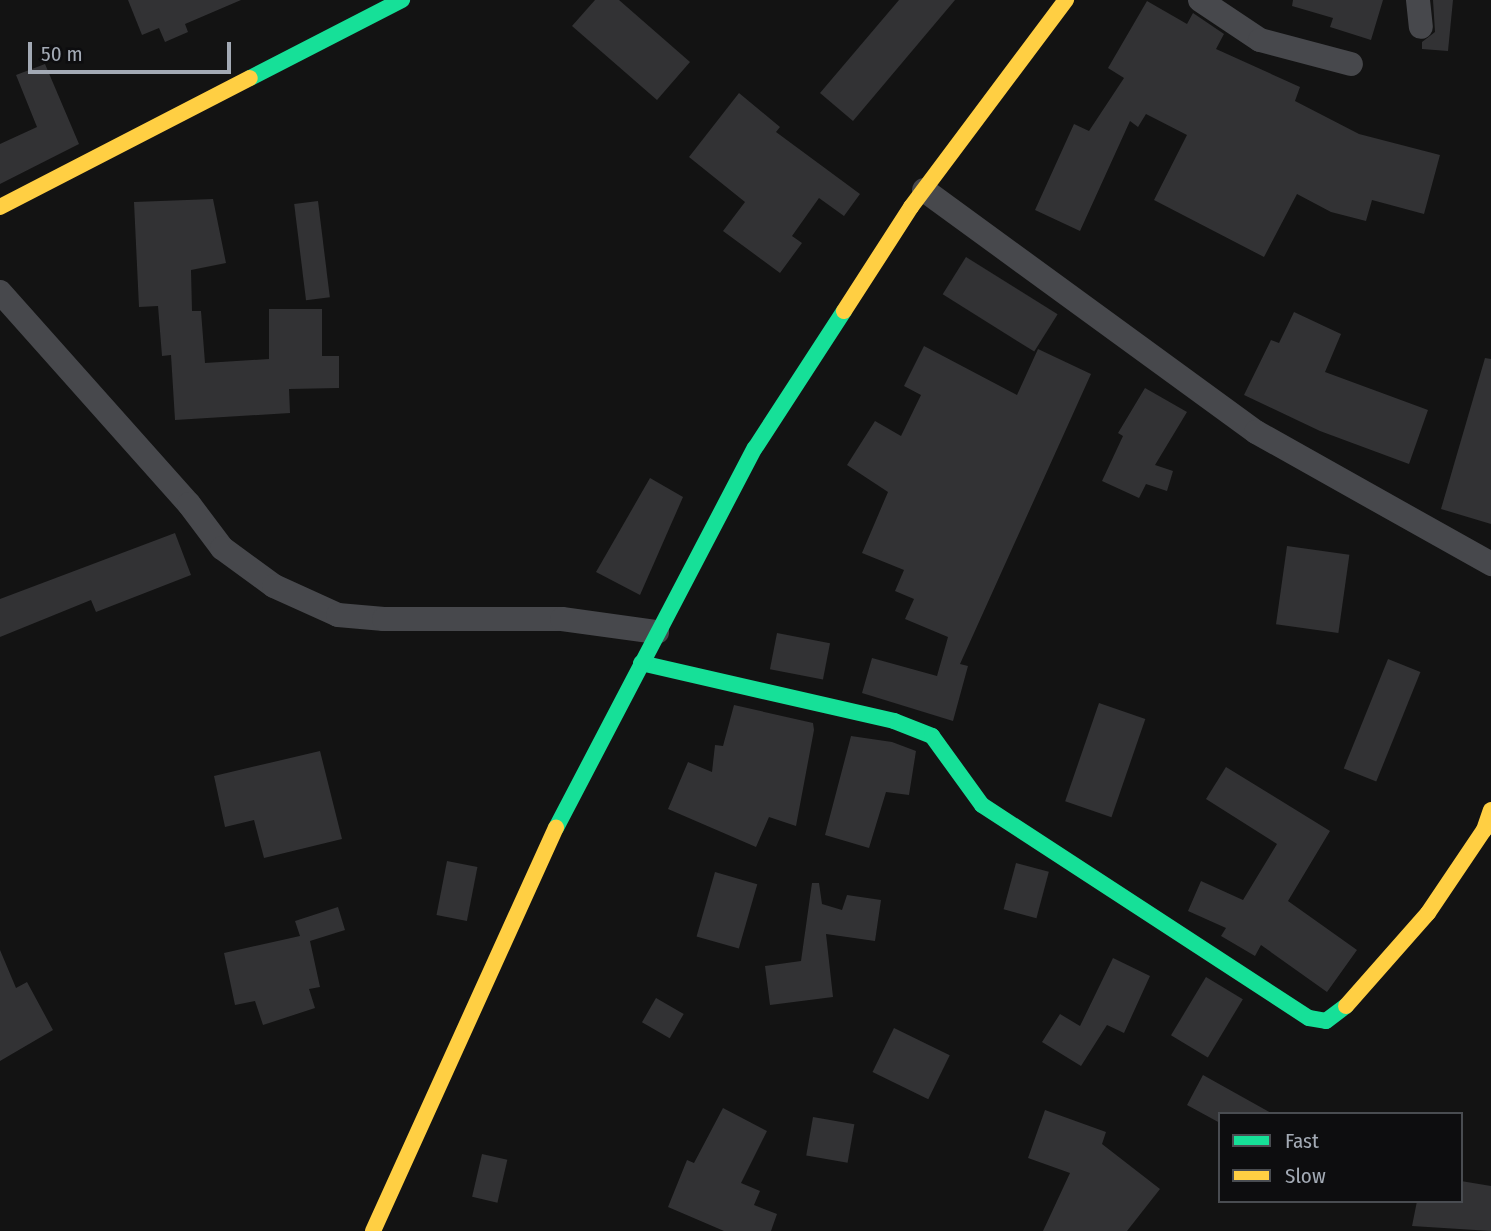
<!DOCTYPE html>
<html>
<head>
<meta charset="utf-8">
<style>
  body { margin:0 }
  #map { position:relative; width:1491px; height:1231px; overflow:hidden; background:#131313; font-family:"Fira Sans Condensed",sans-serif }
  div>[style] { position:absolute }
  .building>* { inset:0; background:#323234; transform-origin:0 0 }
  .street>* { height:24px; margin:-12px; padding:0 12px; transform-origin:12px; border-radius:12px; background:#47484c }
  .fast>* { height:16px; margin:-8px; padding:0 8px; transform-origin:8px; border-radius:8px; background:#16e098 }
  .slow>* { height:16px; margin:-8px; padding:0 8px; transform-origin:8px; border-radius:8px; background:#ffcf43 }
  span { translate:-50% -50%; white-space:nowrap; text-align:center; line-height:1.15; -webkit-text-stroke:5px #0d0d0f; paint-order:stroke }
  .legend { position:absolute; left:1218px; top:1112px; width:245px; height:91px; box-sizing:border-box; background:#0d0d0f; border:2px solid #494c51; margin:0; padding:9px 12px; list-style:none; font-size:21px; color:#a3aab5 }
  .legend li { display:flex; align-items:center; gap:14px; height:35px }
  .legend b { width:35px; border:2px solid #494c51 }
  .scale { position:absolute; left:28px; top:42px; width:203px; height:32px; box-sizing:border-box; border:4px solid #a3aab5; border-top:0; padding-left:9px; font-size:21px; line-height:24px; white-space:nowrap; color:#a3aab5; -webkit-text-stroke:5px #0d0d0f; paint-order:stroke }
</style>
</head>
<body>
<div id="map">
  <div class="building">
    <div style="clip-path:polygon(128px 0,241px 0,185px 24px,188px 32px,165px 42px,159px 28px,142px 35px)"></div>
    <div style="clip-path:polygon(595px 0,619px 0,690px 62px,657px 100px,572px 26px)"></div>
    <div style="clip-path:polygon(899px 0,955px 0,853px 121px,820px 93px)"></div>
    <div style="clip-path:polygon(1293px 0,1383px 0,1371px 40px,1330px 27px,1333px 18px,1292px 6px)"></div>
    <div style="clip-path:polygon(1433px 0,1453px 0,1448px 51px,1422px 49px,1422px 42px,1435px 32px)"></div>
    <div style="clip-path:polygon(1147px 1px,1187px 24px,1193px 13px,1224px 34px,1216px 49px,1300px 87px,1295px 101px,1359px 134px,1440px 155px,1424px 214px,1372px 200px,1366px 221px,1331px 212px,1297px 194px,1264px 257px,1154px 200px,1187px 135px,1146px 114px,1138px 127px,1130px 121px,1080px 231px,1035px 210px,1074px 124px,1089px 131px,1124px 78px,1108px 68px)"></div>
    <div style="clip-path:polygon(45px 64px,79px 144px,0 184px,0 144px,37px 127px,16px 75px)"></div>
    <div style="clip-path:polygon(739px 93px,780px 127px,776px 132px,860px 194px,844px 216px,819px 198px,792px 236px,802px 243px,780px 273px,723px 231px,745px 202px,689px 157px)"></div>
    <div style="clip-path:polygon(213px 199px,226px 263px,191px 270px,192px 311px,201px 311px,205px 363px,269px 359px,269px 309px,322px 309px,322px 356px,339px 356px,339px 388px,289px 389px,290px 413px,175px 420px,171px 355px,162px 356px,158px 306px,139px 307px,134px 202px)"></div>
    <div style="left:318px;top:201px;width:97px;height:24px;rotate:83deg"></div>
    <div style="left:966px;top:257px;width:108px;height:44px;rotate:32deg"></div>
    <div style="clip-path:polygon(1294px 312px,1341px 334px,1325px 372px,1428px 410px,1409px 464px,1320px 431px,1244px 395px,1271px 340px,1279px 343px)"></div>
    <div style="clip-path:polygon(924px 346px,1017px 395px,1038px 349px,1091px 374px,960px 664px,968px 666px,953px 721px,862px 693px,872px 658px,937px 676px,948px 637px,905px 619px,914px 599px,895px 591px,904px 570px,862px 553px,888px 492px,847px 465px,875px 421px,901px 436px,921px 395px,904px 386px)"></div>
    <div style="clip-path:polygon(1485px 358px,1491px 359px,1491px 524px,1441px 509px)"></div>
    <div style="clip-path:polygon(1145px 388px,1187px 412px,1155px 465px,1173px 471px,1167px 491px,1146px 484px,1139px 498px,1102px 481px,1123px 436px,1118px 433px)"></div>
    <div style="clip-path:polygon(650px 478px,683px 497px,640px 595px,596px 572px)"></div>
    <div style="clip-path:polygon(175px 533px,191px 575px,96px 612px,91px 600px,0 637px,0 599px)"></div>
    <div style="left:1287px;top:546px;width:63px;height:79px;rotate:8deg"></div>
    <div style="left:777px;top:633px;width:54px;height:37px;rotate:11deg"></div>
    <div style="left:1388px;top:659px;width:35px;height:118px;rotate:22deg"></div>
    <div style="left:1099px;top:703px;width:49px;height:104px;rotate:19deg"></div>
    <div style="clip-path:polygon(734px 705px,813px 723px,814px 730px,796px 826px,769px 817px,756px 847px,668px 809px,688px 762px,712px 772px,715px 745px,723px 746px)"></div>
    <div style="clip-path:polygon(851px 736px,892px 742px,916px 751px,909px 795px,886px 792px,869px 848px,825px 835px)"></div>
    <div style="clip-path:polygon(320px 751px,342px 839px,264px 858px,254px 820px,225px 827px,214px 776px)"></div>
    <div style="clip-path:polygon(1226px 767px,1330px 831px,1288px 901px,1357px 950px,1327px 992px,1261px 945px,1255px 956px,1221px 936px,1226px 928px,1188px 911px,1201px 881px,1243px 900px,1277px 844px,1206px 799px)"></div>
    <div style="left:447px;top:861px;width:31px;height:55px;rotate:11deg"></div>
    <div style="left:1016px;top:863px;width:34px;height:48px;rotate:15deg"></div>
    <div style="left:715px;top:872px;width:44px;height:67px;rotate:16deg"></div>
    <div style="clip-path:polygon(812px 883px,819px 883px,822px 904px,842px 910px,847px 895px,881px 900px,875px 941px,826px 934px,833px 997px,770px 1005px,765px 966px,801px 961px)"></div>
    <div style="clip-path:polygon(338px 907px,345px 930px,310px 941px,320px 987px,309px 989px,315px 1008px,263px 1025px,255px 1001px,235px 1005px,224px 953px,300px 936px,295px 921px)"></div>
    <div style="clip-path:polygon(0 950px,16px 988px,27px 982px,53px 1030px,0 1061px)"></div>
    <div style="clip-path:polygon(1113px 958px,1150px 976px,1124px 1033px,1107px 1025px,1081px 1066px,1042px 1042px,1060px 1014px,1080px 1026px)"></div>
    <div style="left:1206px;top:977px;width:43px;height:68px;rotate:31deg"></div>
    <div style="left:656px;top:998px;width:32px;height:28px;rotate:30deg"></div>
    <div style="left:894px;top:1028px;width:62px;height:49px;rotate:26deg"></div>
    <div style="clip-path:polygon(1203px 1075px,1273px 1114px,1220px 1114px,1220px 1123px,1187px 1105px)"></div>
    <div style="clip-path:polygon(723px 1108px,767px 1131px,741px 1183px,760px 1191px,754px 1205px,777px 1214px,771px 1231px,724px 1231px,668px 1207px,687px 1160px,694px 1163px)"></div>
    <div style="clip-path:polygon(1045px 1110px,1106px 1132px,1102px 1144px,1160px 1189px,1127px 1231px,1043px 1231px,1070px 1173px,1028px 1158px)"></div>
    <div style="left:813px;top:1117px;width:42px;height:39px;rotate:10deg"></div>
    <div style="left:482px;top:1154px;width:26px;height:44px;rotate:13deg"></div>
    <div style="clip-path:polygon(1461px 1181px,1491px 1186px,1491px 1231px,1412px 1226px,1417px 1201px,1461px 1201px)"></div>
  </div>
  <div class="street">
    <div style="left:1200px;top:0;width:72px;rotate:33.7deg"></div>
    <div style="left:1260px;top:40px;width:94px;rotate:14.8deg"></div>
    <div style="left:1418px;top:0;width:27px;rotate:84deg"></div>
    <div style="left:924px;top:190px;width:411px;rotate:36.1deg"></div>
    <div style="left:1256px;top:432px;width:270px;rotate:29.3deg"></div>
    <div style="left:0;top:292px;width:284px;rotate:48.3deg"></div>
    <div style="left:189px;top:504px;width:55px;rotate:53.1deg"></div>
    <div style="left:222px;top:548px;width:64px;rotate:36.2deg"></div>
    <div style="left:274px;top:586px;width:70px;rotate:24.4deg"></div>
    <div style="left:338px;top:615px;width:46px;rotate:5deg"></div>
    <div style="left:384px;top:619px;width:178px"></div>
    <div style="left:562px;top:619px;width:96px;rotate:7.8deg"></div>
  </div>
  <div class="fast">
    <div style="left:250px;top:78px;width:171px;rotate:-27.2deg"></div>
    <div style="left:641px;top:663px;width:260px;rotate:12.9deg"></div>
    <div style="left:894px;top:721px;width:41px;rotate:21.5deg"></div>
    <div style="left:932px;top:736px;width:85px;rotate:54.1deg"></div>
    <div style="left:982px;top:805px;width:390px;rotate:33.1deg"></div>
    <div style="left:1309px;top:1018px;width:17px;rotate:10deg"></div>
    <div style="left:1326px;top:1021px;width:25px;rotate:-37deg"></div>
    <div style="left:556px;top:828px;width:429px;rotate:-62.4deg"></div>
    <div style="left:755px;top:448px;width:163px;rotate:-57deg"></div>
  </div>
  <div class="slow">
    <div style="left:0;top:207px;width:281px;rotate:-27.3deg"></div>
    <div style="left:844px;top:311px;width:124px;rotate:-57.2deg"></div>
    <div style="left:911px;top:207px;width:259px;rotate:-53.2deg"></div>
    <div style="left:1346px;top:1006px;width:124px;rotate:-48.6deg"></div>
    <div style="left:1428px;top:913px;width:100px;rotate:-56deg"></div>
    <div style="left:1484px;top:830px;width:21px;rotate:-71deg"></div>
    <div style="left:373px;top:1231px;width:443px;rotate:-65.6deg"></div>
  </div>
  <ul class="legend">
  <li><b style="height:9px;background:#16e098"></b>Fast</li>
  <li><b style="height:9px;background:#ffcf43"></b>Slow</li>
  </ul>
  <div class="scale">50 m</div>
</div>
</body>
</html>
